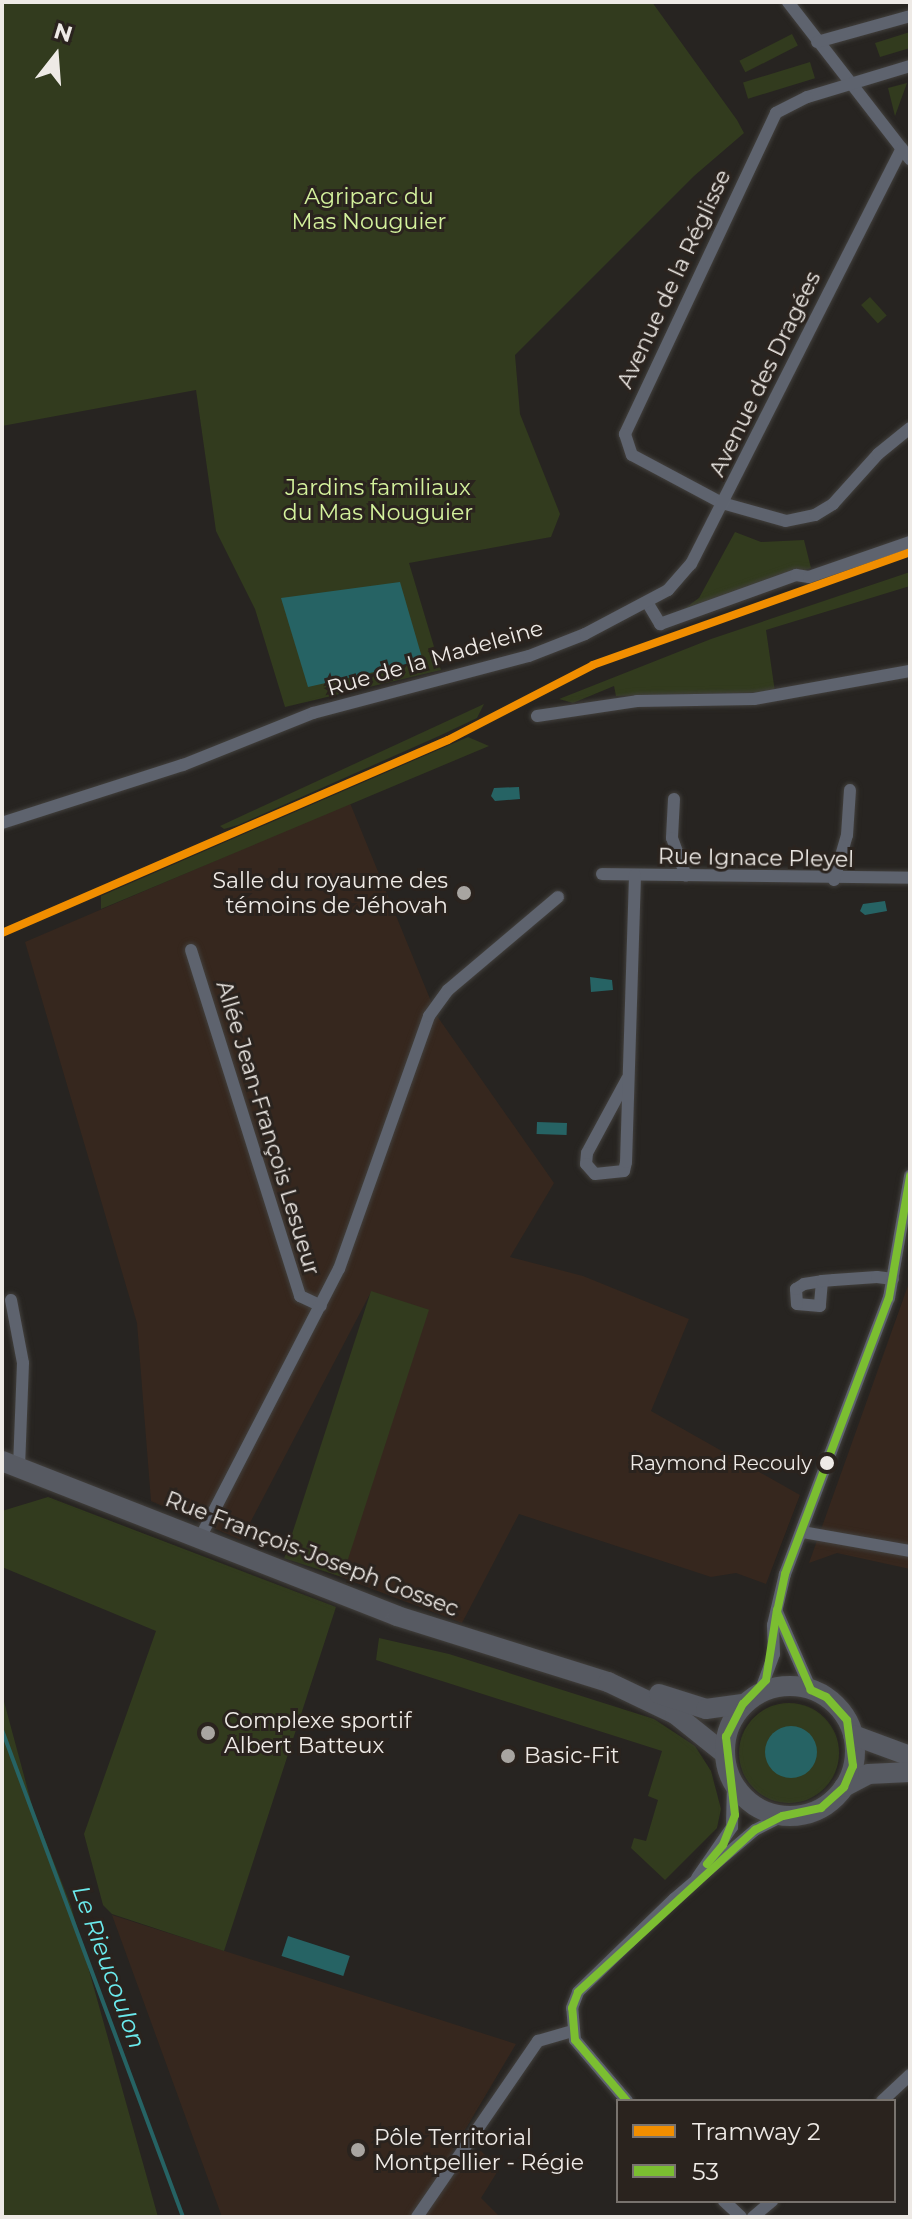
<!DOCTYPE html>
<html>
<head>
<meta charset="utf-8">
<style>
  body { margin:0 }
  #map { position:relative; width:912px; height:2219px; overflow:hidden; background:#272421; font-family:Montserrat,sans-serif }
  div>[style] { position:absolute }
  .industrial>* { inset:0; background:#36271e }
  .green>* { inset:0; background:#323b1e; transform-origin:0 0 }
  .round { border-radius:50% }
  .water>* { inset:0; background:#266364; transform-origin:0 0 }
  .stream>* { height:4px; margin:-2px; padding:0 2px; transform-origin:2px; border-radius:2px; background:#266364 }
  .roads { filter:drop-shadow(0 0 2px #42403d) drop-shadow(0 0 2px #42403d) }
  .street>* { height:12px; margin:-6px; padding:0 6px; transform-origin:6px; border-radius:6px; background:#5e636e }
  .primary>* { height:20px; margin:-10px; padding:0 10px; transform-origin:10px; border-radius:10px; background:#575a62 }
  .primary>.ring { margin:-10px; padding:0; box-sizing:content-box; background:none; border:20px solid #575a62; border-radius:50% }
  .bus-1>* { height:8px; margin:-4px; padding:0 4px; transform-origin:4px; border-radius:4px; background:#7bbe31 }
  .tram-1>* { height:8px; margin:-4px; padding:0 4px; transform-origin:4px; border-radius:4px; background:#f18e00 }
  .dots>* { width:22px; height:22px; translate:-50% -50%; box-sizing:border-box; border:4px solid #2a231e; border-radius:50% }
  span { translate:-50% -50%; white-space:nowrap; text-align:center; line-height:1.15; -webkit-text-stroke:6px #2a231e; paint-order:stroke }
  .bus-label { font-size:20px; color:#eeeae6 }
  .right { translate:-100% -50%; text-align:right }
  .park-label { font-size:22px; color:#d4f29d }
  .street-label { font-size:22px; color:#eeeae6 }
  .poi-label { font-size:22px; color:#eeeae6 }
  .left { translate:0 -50%; text-align:left }
  .water-label { font-size:24px; color:#6bebee; font-style:italic }
  .frame { position:absolute; inset:0; border:4px solid #eeeae6; pointer-events:none }
  .legend { position:absolute; left:616px; top:2099px; width:280px; height:104px; box-sizing:border-box; background:#2a231e; border:2px solid #78736e; margin:0; padding:10px 14px; list-style:none; font-size:24px; color:#eeeae6 }
  .legend li { display:flex; align-items:center; gap:16px; height:40px }
  .legend b { width:40px; border:2px solid #78736e }
  .north { position:absolute; left:16px; top:16px; width:80px; height:80px; -webkit-text-stroke:6px #2a231e; paint-order:stroke; rotate:17deg; font-size:22px; font-weight:700; line-height:32px; text-align:center; color:#eeeae6 }
  .north::after { content:''; display:block; margin:auto; width:28px; height:36px; background:#eeeae6; clip-path:polygon(50% 0,100% 100%,50% 72%,0 100%) }
</style>
</head>
<body>
<div id="map">
  <div class="industrial">
    <div style="clip-path:polygon(350px 803px,437px 1016px,554px 1183px,510px 1257px,583px 1276px,689px 1319px,651px 1411px,800px 1495px,766px 1584px,736px 1573px,711px 1577px,519px 1514px,462px 1623px,296px 1560px,428px 1311px,371px 1292px,241px 1540px,151px 1501px,137px 1323px,25px 942px)"></div>
    <div style="clip-path:polygon(910px 1280px,910px 1569px,837px 1553px,809px 1563px)"></div>
    <div style="clip-path:polygon(112px 1915px,516px 2044px,449px 2157px,481px 2151px,499px 2169px,481px 2198px,500px 2217px,222px 2217px)"></div>
  </div>
  <div class="green">
    <div style="clip-path:polygon(2px 2px,652px 2px,737px 120px,744px 133px,694px 176px,515px 355px,520px 414px,560px 514px,551px 537px,409px 563px,441px 670px,285px 707px,255px 609px,216px 531px,196px 390px,2px 426px)"></div>
    <div style="clip-path:polygon(910px 32px,910px 48px,880px 57px,875px 43px)"></div>
    <div style="left:792px;top:34px;width:13px;height:59px;rotate:63deg"></div>
    <div style="left:810px;top:62px;width:17px;height:70px;rotate:73deg"></div>
    <div style="clip-path:polygon(907px 83px,895px 116px,888px 88px)"></div>
    <div style="left:870px;top:297px;width:25px;height:12px;rotate:48deg"></div>
    <div style="clip-path:polygon(735px 532px,761px 542px,804px 540px,811px 568px,684px 609px,699px 598px)"></div>
    <div style="clip-path:polygon(910px 572px,910px 586px,766px 630px,775px 692px,616px 696px,614px 686px,573px 703px,559px 699px,711px 639px)"></div>
    <div style="clip-path:polygon(484px 704px,477px 718px,439px 736px,238px 825px,224px 829px,220px 826px)"></div>
    <div style="clip-path:polygon(468px 737px,489px 746px,101px 909px,101px 896px)"></div>
    <div style="left:371px;top:1291px;width:61px;height:281px;rotate:18deg"></div>
    <div style="clip-path:polygon(48px 1497px,336px 1607px,224px 1951px,112px 1914px,103px 1905px,84px 1834px,156px 1631px,2px 1567px,2px 1511px)"></div>
    <div style="clip-path:polygon(379px 1638px,449px 1654px,654px 1719px,695px 1746px,711px 1771px,721px 1809px,717px 1828px,665px 1880px,631px 1848px,634px 1838px,646px 1841px,658px 1800px,648px 1796px,662px 1751px,376px 1660px)"></div>
    <div style="clip-path:polygon(2px 1694px,33px 1809px,71px 1906px,158px 2217px,2px 2217px)"></div>
    <div class="round" style="left:739px;top:1703px;width:100px;height:100px"></div>
  </div>
  <div class="water">
    <div style="clip-path:polygon(400px 582px,423px 661px,308px 687px,281px 598px)"></div>
    <div style="clip-path:polygon(519px 787px,520px 799px,495px 801px,491px 796px,494px 788px)"></div>
    <div style="clip-path:polygon(885px 901px,887px 911px,865px 915px,860px 911px,863px 904px)"></div>
    <div style="clip-path:polygon(590px 977px,612px 980px,613px 990px,591px 992px)"></div>
    <div style="left:537px;top:1122px;width:30px;height:12px;rotate:2deg"></div>
    <div class="round" style="left:765px;top:1726px;width:52px;height:52px"></div>
    <div style="left:288px;top:1936px;width:65px;height:21px;rotate:18deg"></div>
  </div>
  <div class="stream">
    <div style="left:2px;top:1730px;width:520px;rotate:69.61deg"></div>
  </div>
  <div class="roads">
    <div class="street">
      <div style="left:788px;top:2px;width:199px;rotate:52.2deg"></div>
      <div style="left:817px;top:42px;width:97px;rotate:-15.6deg"></div>
      <div style="left:910px;top:66px;width:108px;rotate:163.2deg"></div>
      <div style="left:807px;top:97px;width:35px;rotate:153deg"></div>
      <div style="left:776px;top:113px;width:355px;rotate:115.2deg"></div>
      <div style="left:625px;top:434px;width:22px;rotate:72deg"></div>
      <div style="left:632px;top:455px;width:102px;rotate:28.1deg"></div>
      <div style="left:722px;top:503px;width:66px;rotate:15.7deg"></div>
      <div style="left:786px;top:521px;width:30px;rotate:-12deg"></div>
      <div style="left:815px;top:515px;width:21px;rotate:-31deg"></div>
      <div style="left:833px;top:504px;width:67px;rotate:-48deg"></div>
      <div style="left:878px;top:454px;width:41px;rotate:-39.1deg"></div>
      <div style="left:647px;top:602px;width:26px;rotate:59deg"></div>
      <div style="left:660px;top:624px;width:145px;rotate:-19.8deg"></div>
      <div style="left:796px;top:575px;width:13px;rotate:9deg"></div>
      <div style="left:809px;top:577px;width:107px;rotate:-19.1deg"></div>
      <div style="left:537px;top:716px;width:101px;rotate:-8.5deg"></div>
      <div style="left:637px;top:701px;width:117px;rotate:-1deg"></div>
      <div style="left:754px;top:699px;width:158px;rotate:-10.2deg"></div>
      <div style="left:674px;top:799px;width:39px;rotate:93deg"></div>
      <div style="left:672px;top:838px;width:40px;rotate:69.8deg"></div>
      <div style="left:2px;top:823px;width:190px;rotate:-17.8deg"></div>
      <div style="left:183px;top:765px;width:140px;rotate:-21.8deg"></div>
      <div style="left:313px;top:713px;width:223px;rotate:-14.8deg"></div>
      <div style="left:529px;top:656px;width:60px;rotate:-21.4deg"></div>
      <div style="left:585px;top:634px;width:94px;rotate:-27.9deg"></div>
      <div style="left:668px;top:590px;width:35px;rotate:-49deg"></div>
      <div style="left:691px;top:564px;width:466px;rotate:-63.1deg"></div>
      <div style="left:602px;top:874px;width:308px;rotate:0.7deg"></div>
      <div style="left:834px;top:880px;width:47px;rotate:-73.9deg"></div>
      <div style="left:847px;top:835px;width:45px;rotate:-86.2deg"></div>
      <div style="left:191px;top:950px;width:363px;rotate:72.5deg"></div>
      <div style="left:300px;top:1296px;width:23px;rotate:25deg"></div>
      <div style="left:627px;top:1079px;width:84px;rotate:118.4deg"></div>
      <div style="left:587px;top:1153px;width:11px;rotate:95deg"></div>
      <div style="left:586px;top:1164px;width:13px;rotate:48deg"></div>
      <div style="left:595px;top:1174px;width:29px;rotate:-6deg"></div>
      <div style="left:624px;top:1171px;width:9px;rotate:-77deg"></div>
      <div style="left:626px;top:1162px;width:287px;rotate:-88.2deg"></div>
      <div style="left:822px;top:1281px;width:25px;rotate:95deg"></div>
      <div style="left:820px;top:1306px;width:23px;rotate:-175deg"></div>
      <div style="left:797px;top:1304px;width:15px;rotate:-94deg"></div>
      <div style="left:796px;top:1289px;width:9px;rotate:-32deg"></div>
      <div style="left:804px;top:1284px;width:18px;rotate:-9deg"></div>
      <div style="left:822px;top:1281px;width:12px;rotate:-5deg"></div>
      <div style="left:834px;top:1280px;width:43px;rotate:-4deg"></div>
      <div style="left:877px;top:1277px;width:16px;rotate:7deg"></div>
      <div style="left:11px;top:1300px;width:64px;rotate:79.2deg"></div>
      <div style="left:23px;top:1363px;width:103px;rotate:92.2deg"></div>
      <div style="left:802px;top:1532px;width:110px;rotate:10deg"></div>
      <div style="left:201px;top:1536px;width:301px;rotate:-62.7deg"></div>
      <div style="left:339px;top:1269px;width:269px;rotate:-70.4deg"></div>
      <div style="left:429px;top:1016px;width:32px;rotate:-54deg"></div>
      <div style="left:448px;top:990px;width:144px;rotate:-40.2deg"></div>
      <div style="left:777px;top:1612px;width:85px;rotate:66.4deg"></div>
      <div style="left:760px;top:1692px;width:40px;rotate:-69.8deg"></div>
      <div style="left:774px;top:1654px;width:29px;rotate:-92deg"></div>
      <div style="left:773px;top:1625px;width:52px;rotate:-76.8deg"></div>
      <div style="left:785px;top:1574px;width:295px;rotate:-69.4deg"></div>
      <div style="left:889px;top:1298px;width:124px;rotate:-80.2deg"></div>
      <div style="left:697px;top:1878px;width:62px;rotate:-55.5deg"></div>
      <div style="left:732px;top:1827px;width:43px;rotate:-88.7deg"></div>
      <div style="left:627px;top:2101px;width:80px;rotate:-130.4deg"></div>
      <div style="left:575px;top:2040px;width:32px;rotate:-95deg"></div>
      <div style="left:572px;top:2008px;width:17px;rotate:-69deg"></div>
      <div style="left:578px;top:1992px;width:134px;rotate:-44.1deg"></div>
      <div style="left:674px;top:1899px;width:106px;rotate:-40.4deg"></div>
      <div style="left:755px;top:1830px;width:31px;rotate:-27deg"></div>
      <div style="left:882px;top:2101px;width:38px;rotate:-43deg"></div>
      <div style="left:724px;top:2201px;width:23px;rotate:43deg"></div>
      <div style="left:417px;top:2217px;width:214px;rotate:-55.5deg"></div>
      <div style="left:538px;top:2041px;width:35px;rotate:-16deg"></div>
      <div style="left:753px;top:2217px;width:25px;rotate:-40deg"></div>
    </div>
    <div class="primary">
      <div style="left:2px;top:1461px;width:424px;rotate:21.4deg"></div>
      <div style="left:397px;top:1616px;width:221px;rotate:17.4deg"></div>
      <div style="left:608px;top:1682px;width:74px;rotate:25.5deg"></div>
      <div style="left:675px;top:1714px;width:64px;rotate:38.7deg"></div>
      <div class="ring" style="left:725px;top:1686px;width:110px;height:110px"></div>
      <div style="left:659px;top:1694px;width:49px;rotate:17.7deg"></div>
      <div style="left:706px;top:1709px;width:37px;rotate:-8deg"></div>
      <div style="left:853px;top:1735px;width:61px;rotate:20.2deg"></div>
      <div style="left:844px;top:1787px;width:27px;rotate:-28deg"></div>
      <div style="left:868px;top:1774px;width:42px;rotate:-2.7deg"></div>
    </div>
  </div>
  <div class="bus-1">
    <div style="left:707px;top:1864px;width:25px;rotate:-50deg"></div>
    <div style="left:723px;top:1845px;width:32px;rotate:-68deg"></div>
    <div style="left:735px;top:1815px;width:79px;rotate:-96.6deg"></div>
    <div style="left:726px;top:1737px;width:37px;rotate:-63deg"></div>
    <div style="left:743px;top:1704px;width:33px;rotate:-46deg"></div>
    <div style="left:766px;top:1680px;width:71px;rotate:-81.1deg"></div>
    <div style="left:627px;top:2101px;width:80px;rotate:-130.4deg"></div>
    <div style="left:575px;top:2040px;width:32px;rotate:-95deg"></div>
    <div style="left:572px;top:2008px;width:17px;rotate:-69deg"></div>
    <div style="left:578px;top:1992px;width:240px;rotate:-42.5deg"></div>
    <div style="left:755px;top:1830px;width:31px;rotate:-27deg"></div>
    <div style="left:783px;top:1816px;width:39px;rotate:-12deg"></div>
    <div style="left:821px;top:1808px;width:31px;rotate:-42deg"></div>
    <div style="left:844px;top:1787px;width:23px;rotate:-67deg"></div>
    <div style="left:853px;top:1766px;width:46px;rotate:-97.4deg"></div>
    <div style="left:847px;top:1720px;width:31px;rotate:-132deg"></div>
    <div style="left:826px;top:1697px;width:17px;rotate:-155deg"></div>
    <div style="left:811px;top:1690px;width:85px;rotate:-113.6deg"></div>
    <div style="left:777px;top:1612px;width:39px;rotate:-78deg"></div>
    <div style="left:785px;top:1574px;width:295px;rotate:-69.4deg"></div>
    <div style="left:889px;top:1298px;width:124px;rotate:-80.2deg"></div>
  </div>
  <div class="tram-1">
    <div style="left:2px;top:933px;width:486px;rotate:-23.4deg"></div>
    <div style="left:448px;top:740px;width:163px;rotate:-27.3deg"></div>
    <div style="left:593px;top:665px;width:337px;rotate:-19.6deg"></div>
  </div>
  <div class="dots">
    <div style="left:464px;top:893px;background:#a8a5a1"></div>
    <div style="left:827px;top:1463px;background:#eeeae6"></div>
    <div style="left:208px;top:1733px;background:#a8a5a1"></div>
    <div style="left:508px;top:1756px;background:#a8a5a1"></div>
    <div style="left:358px;top:2150px;background:#a8a5a1"></div>
  </div>
  <div class="bus-label">
    <span class="right" style="left:812px;top:1463px">Raymond Recouly</span>
  </div>
  <div class="park-label">
    <span style="left:369px;top:209px">Agriparc du<br>Mas Nouguier</span>
    <span style="left:378px;top:500px">Jardins familiaux<br>du Mas Nouguier</span>
  </div>
  <div class="street-label">
    <span style="left:674px;top:279px;rotate:-65deg">Avenue de la Réglisse</span>
    <span style="left:765px;top:374px;rotate:-64deg">Avenue des Dragées</span>
    <span style="left:435px;top:658px;rotate:-16deg">Rue de la Madeleine</span>
    <span style="left:756px;top:858px;rotate:1deg">Rue Ignace Pleyel</span>
    <span style="left:268px;top:1128px;rotate:73deg">Allée Jean-François Lesueur</span>
    <span style="left:312px;top:1554px;rotate:21deg">Rue François-Joseph Gossec</span>
  </div>
  <div class="poi-label">
    <span class="right" style="left:448px;top:893px">Salle du royaume des<br>témoins de Jéhovah</span>
    <span class="left" style="left:224px;top:1733px">Complexe sportif<br>Albert Batteux</span>
    <span class="left" style="left:524px;top:1756px">Basic-Fit</span>
    <span class="left" style="left:374px;top:2150px">Pôle Territorial<br>Montpellier - Régie</span>
  </div>
  <div class="water-label">
    <span style="left:109px;top:1967px;rotate:70deg">Le Rieucoulon</span>
  </div>
  <div class="frame"></div>
  <ul class="legend">
  <li><b style="height:10px;background:#f18e00"></b>Tramway 2</li>
  <li><b style="height:10px;background:#7bbe31"></b>53</li>
  </ul>
  <div class="north">N</div>
</div>
</body>
</html>
